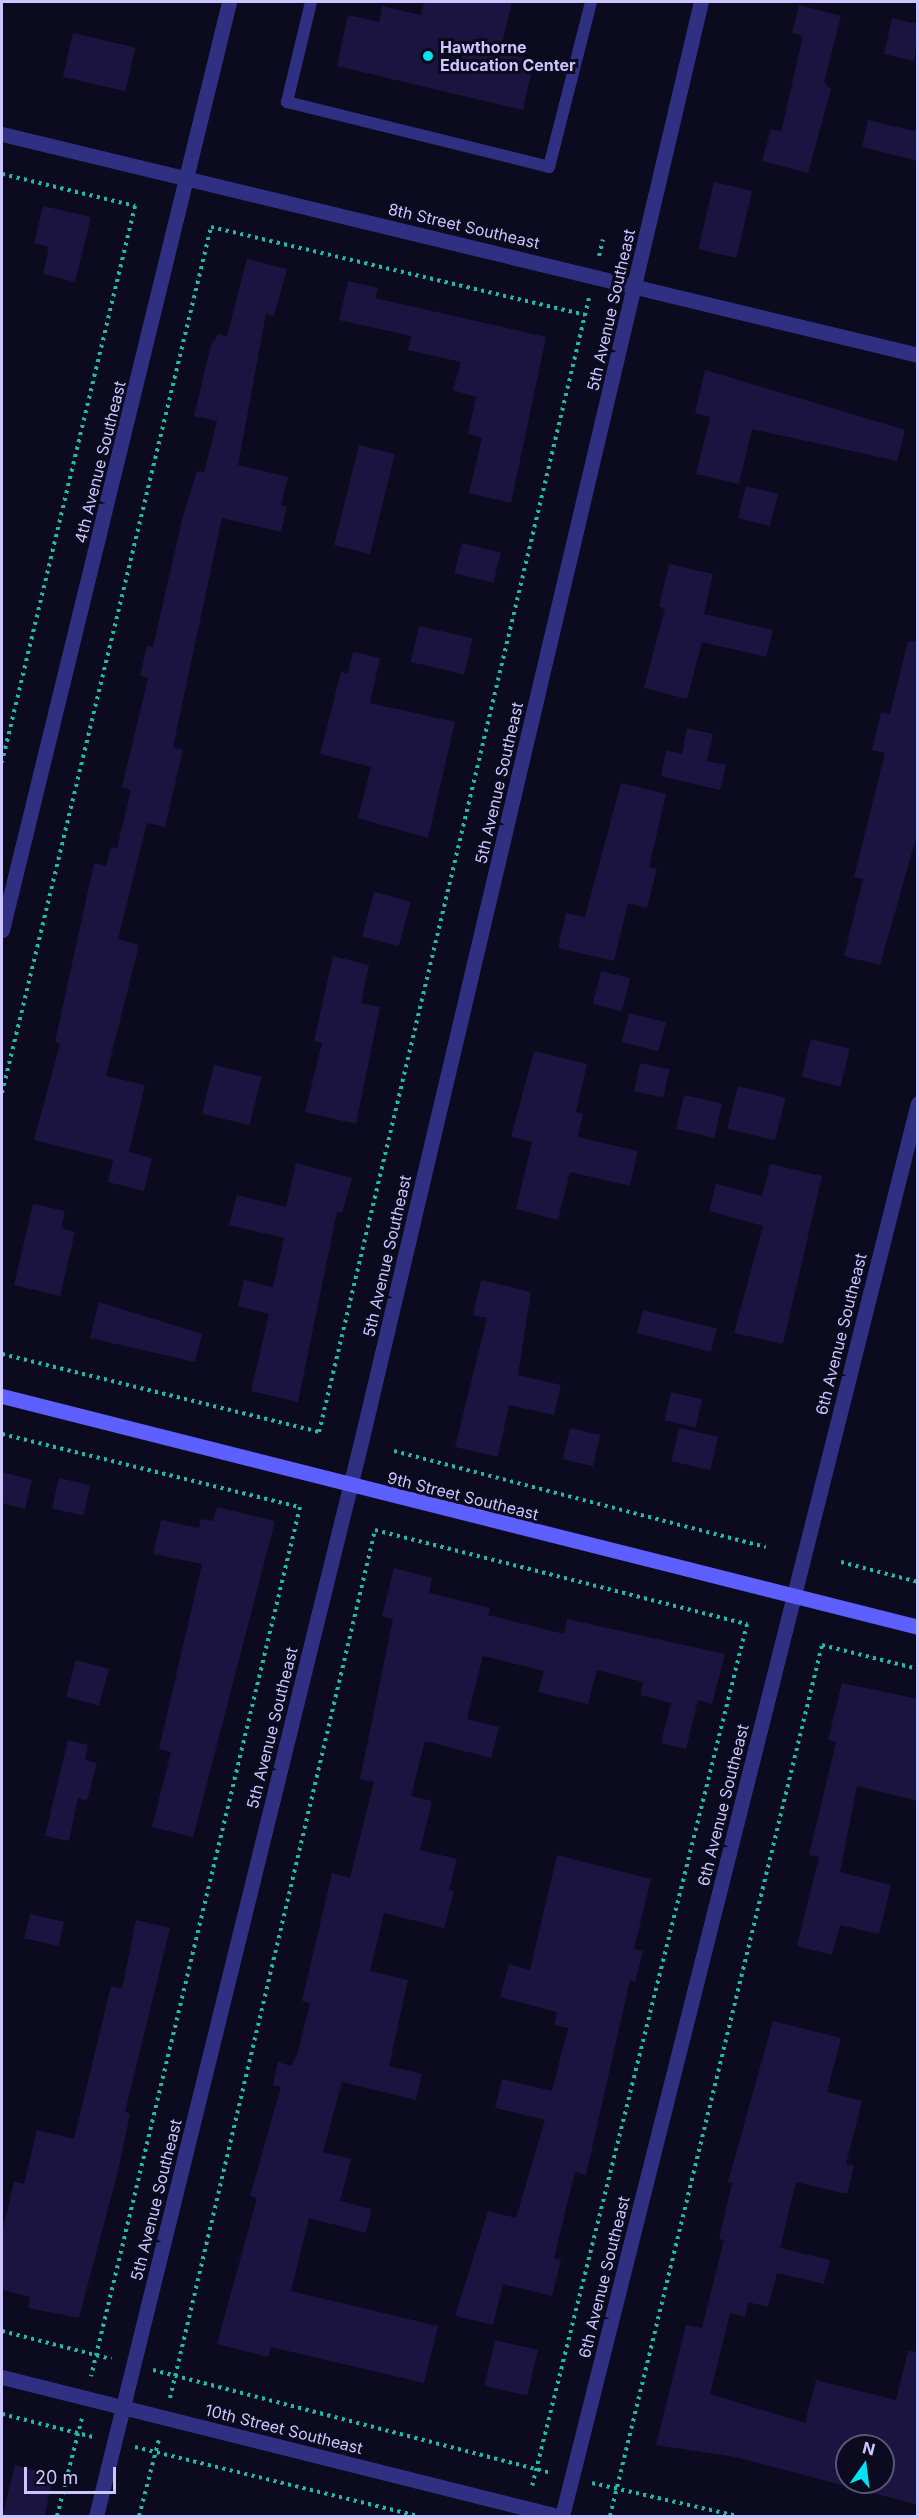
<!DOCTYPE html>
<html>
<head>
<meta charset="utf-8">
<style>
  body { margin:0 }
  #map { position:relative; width:919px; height:2518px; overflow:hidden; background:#0c0a1e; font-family:Inter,sans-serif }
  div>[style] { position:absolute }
  .building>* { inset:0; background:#1b1440; transform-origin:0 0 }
  .path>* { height:4px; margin-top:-2px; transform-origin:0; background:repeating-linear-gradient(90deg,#21b9aa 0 3px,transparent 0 7.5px) }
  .lane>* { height:12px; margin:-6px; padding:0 6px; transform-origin:6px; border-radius:6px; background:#303082 }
  .street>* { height:15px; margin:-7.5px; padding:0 7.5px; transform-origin:7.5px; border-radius:7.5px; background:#303082 }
  .secondary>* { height:15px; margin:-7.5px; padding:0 7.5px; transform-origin:7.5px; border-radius:7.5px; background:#5d5fff }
  .dots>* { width:16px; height:16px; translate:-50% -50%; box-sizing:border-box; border:3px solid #0c0a1e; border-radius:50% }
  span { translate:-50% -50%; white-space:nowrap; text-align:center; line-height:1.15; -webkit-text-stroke:6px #0c0a1e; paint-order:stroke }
  .poi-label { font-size:16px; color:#cbc6ff; font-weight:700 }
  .left { translate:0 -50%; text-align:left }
  .street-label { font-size:16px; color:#cbc6ff }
  .frame { position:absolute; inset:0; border:3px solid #cbc6ff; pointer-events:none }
  .north { position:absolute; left:835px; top:2434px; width:60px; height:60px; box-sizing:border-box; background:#0c0a1e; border:2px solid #585578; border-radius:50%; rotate:14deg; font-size:16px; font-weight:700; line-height:24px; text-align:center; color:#cbc6ff }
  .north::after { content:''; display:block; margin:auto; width:21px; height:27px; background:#00e2f1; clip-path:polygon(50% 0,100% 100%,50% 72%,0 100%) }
  .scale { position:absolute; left:24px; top:2467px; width:92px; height:27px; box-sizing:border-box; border:3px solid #cbc6ff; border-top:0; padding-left:8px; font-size:18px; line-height:21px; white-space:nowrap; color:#cbc6ff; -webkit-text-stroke:4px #0c0a1e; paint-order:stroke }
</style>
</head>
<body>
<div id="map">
  <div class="building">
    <div style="clip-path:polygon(424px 2px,512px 2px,500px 52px,534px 60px,523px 110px,337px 66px,348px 15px,379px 22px,382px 6px,421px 15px)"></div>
    <div style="clip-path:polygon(799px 5px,841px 16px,824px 82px,831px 89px,808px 173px,762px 161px,771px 129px,781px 132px,803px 36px,792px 33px)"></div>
    <div style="clip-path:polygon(892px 18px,918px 24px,914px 61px,884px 54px)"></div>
    <div style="left:73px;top:33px;width:64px;height:45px;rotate:13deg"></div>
    <div style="clip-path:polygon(868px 120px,918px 132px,918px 161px,862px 147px)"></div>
    <div style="left:714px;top:182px;width:39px;height:69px;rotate:13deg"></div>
    <div style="clip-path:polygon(43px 206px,91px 217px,75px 282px,43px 274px,49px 247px,34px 243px)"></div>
    <div style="clip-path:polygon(247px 259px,287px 269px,274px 316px,266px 314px,238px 465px,288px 477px,281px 505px,287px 507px,281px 532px,222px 518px,173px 747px,183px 750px,165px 827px,147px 823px,118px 939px,139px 945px,106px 1076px,145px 1085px,129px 1152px,152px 1158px,144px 1191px,108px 1182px,113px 1160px,34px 1140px,60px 1044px,55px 1042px,94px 863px,106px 866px,111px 847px,117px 848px,131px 790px,122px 787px,148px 678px,140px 676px,147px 646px,153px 647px,182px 520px,197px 471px,204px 473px,217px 421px,194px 416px,211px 345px,219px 334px,227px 336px)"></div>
    <div style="clip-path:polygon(348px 281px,378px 288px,375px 298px,546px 337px,511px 503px,469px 493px,482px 438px,468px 434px,476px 397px,453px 390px,461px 362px,408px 350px,411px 336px,339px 320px)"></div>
    <div style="clip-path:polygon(705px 370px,905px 430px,897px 461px,752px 429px,739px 484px,696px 474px,710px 417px,695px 413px)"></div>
    <div style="left:359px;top:445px;width:37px;height:103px;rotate:14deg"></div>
    <div style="left:746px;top:486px;width:33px;height:33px;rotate:14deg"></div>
    <div style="left:462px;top:543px;width:40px;height:31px;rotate:14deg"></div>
    <div style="clip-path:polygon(669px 564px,713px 574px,704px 614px,773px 630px,766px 657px,702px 642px,687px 699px,644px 688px,665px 608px,659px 607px)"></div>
    <div style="left:419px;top:626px;width:55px;height:37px;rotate:13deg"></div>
    <div style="clip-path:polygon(908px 641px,918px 642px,918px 831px,880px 965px,844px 956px,863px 879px,854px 877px,885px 753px,872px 750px,881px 712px,890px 714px)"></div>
    <div style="clip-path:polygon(353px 652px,380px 658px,370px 703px,455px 722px,428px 838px,358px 818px,371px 767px,320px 754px,341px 672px,348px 674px)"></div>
    <div style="clip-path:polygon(687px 728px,713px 734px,707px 761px,726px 765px,720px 790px,661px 776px,666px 750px,682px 754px)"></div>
    <div style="clip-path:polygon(621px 783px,666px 794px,649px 867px,657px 869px,647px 908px,628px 903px,614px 961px,558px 948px,566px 913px,585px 917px)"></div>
    <div style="left:374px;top:892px;width:38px;height:46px;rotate:15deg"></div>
    <div style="clip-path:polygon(333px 956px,369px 965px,361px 1003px,380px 1007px,356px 1124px,305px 1112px,322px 1043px,314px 1041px)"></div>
    <div style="left:601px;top:971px;width:30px;height:34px;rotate:14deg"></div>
    <div style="left:629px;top:1013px;width:38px;height:30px;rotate:14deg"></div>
    <div style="left:811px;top:1039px;width:40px;height:39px;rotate:14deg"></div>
    <div style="clip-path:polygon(534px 1051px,587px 1064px,576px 1112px,583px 1114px,578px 1137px,638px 1151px,630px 1186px,570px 1172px,558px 1220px,516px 1209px,532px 1142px,511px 1137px)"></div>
    <div style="left:640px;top:1063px;width:30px;height:29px;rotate:12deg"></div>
    <div style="left:214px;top:1065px;width:49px;height:50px;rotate:14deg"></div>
    <div style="left:738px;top:1086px;width:49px;height:44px;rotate:14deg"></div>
    <div style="left:684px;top:1095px;width:39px;height:35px;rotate:13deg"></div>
    <div style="clip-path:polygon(296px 1163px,352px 1178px,342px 1213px,337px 1212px,298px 1402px,251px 1391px,269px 1314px,238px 1306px,244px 1280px,273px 1287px,284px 1238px,229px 1225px,237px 1195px,286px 1207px)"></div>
    <div style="clip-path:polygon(770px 1164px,822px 1176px,783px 1344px,734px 1333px,763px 1226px,709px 1211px,716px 1184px,762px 1196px)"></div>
    <div style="clip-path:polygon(33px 1204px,65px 1211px,61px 1228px,75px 1232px,60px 1296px,14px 1285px)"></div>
    <div style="clip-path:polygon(481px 1280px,531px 1292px,518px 1375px,561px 1385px,554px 1415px,509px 1405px,498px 1457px,455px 1447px,487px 1318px,473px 1315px)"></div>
    <div style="clip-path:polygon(99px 1302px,202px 1334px,195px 1362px,90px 1338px)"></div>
    <div style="left:643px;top:1310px;width:76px;height:24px;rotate:14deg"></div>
    <div style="left:671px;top:1392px;width:32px;height:29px;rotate:13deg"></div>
    <div style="left:570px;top:1428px;width:31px;height:32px;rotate:13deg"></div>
    <div style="left:679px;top:1428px;width:40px;height:34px;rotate:13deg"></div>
    <div style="clip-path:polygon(2px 1472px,32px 1480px,25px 1509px,2px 1503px)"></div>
    <div style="left:59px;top:1478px;width:32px;height:31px;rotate:13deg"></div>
    <div style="clip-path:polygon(217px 1507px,275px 1521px,193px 1837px,152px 1827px,171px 1752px,159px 1749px,202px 1564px,153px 1554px,161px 1520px,199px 1528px,201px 1519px,213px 1521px)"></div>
    <div style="clip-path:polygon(394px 1568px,432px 1578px,429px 1593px,490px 1608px,488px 1615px,564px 1634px,567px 1619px,725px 1654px,712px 1704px,698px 1700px,686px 1749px,661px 1743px,671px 1703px,640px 1695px,643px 1682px,597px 1670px,588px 1704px,538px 1692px,544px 1671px,483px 1656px,467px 1719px,499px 1727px,491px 1758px,425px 1741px,411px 1796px,432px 1801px,420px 1850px,457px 1859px,449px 1890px,454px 1891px,444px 1928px,384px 1913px,370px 1971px,408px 1980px,389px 2066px,422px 2074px,416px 2100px,342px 2082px,323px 2152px,351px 2159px,340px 2201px,372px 2209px,366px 2233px,309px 2218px,291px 2291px,438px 2326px,424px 2383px,271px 2347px,268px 2357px,217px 2344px,257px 2198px,250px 2196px,281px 2087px,273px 2085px,278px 2062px,291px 2066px,297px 2055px,310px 2003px,302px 2001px,332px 1873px,350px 1878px,374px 1782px,360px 1779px,393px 1619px,382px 1616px)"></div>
    <div style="left:76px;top:1660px;width:34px;height:38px;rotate:15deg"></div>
    <div style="clip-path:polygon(842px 1683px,918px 1699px,918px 1801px,857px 1786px,840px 1872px,891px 1885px,879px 1934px,840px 1925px,832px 1955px,797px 1946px,819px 1857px,809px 1855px,836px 1742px,828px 1740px)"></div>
    <div style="clip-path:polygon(68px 1740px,88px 1745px,85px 1760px,97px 1763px,87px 1801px,78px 1798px,69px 1841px,45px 1836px)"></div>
    <div style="clip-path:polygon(557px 1855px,651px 1879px,634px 1949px,643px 1951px,635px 1982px,630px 1980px,586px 2175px,575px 2172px,554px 2258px,561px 2260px,552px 2296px,503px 2284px,493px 2325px,455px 2316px,488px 2211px,516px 2218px,545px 2120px,495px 2108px,502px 2079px,552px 2091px,568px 2028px,554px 2025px,557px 2012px,500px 1997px,509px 1964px,530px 1970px)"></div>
    <div style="left:30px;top:1914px;width:35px;height:25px;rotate:13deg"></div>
    <div style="clip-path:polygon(136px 1920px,170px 1928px,125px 2112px,130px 2114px,118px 2171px,79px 2318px,28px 2308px,30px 2297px,2px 2290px,2px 2233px,14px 2182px,24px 2184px,37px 2130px,74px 2139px,111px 1986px,122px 1989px)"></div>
    <div style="clip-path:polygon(evenodd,773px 2021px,841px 2038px,827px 2092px,862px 2101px,846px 2164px,854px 2166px,847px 2194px,796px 2182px,780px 2248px,830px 2260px,824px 2284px,777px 2273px,768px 2307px,748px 2302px,745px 2317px,730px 2313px,710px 2394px,805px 2423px,816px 2380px,896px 2400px,908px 2351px,918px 2352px,918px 2505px,735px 2457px,656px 2445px,686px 2325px,702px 2328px,724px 2240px,719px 2239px,732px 2183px,728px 2182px,773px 2021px,847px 2446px,883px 2446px,883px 2482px,847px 2482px,847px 2446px)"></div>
    <div style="left:495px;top:2340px;width:44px;height:47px;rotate:13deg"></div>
    <div style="clip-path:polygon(15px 2465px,54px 2475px,44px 2517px,2px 2517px)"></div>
  </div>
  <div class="path">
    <div style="left:2px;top:174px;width:137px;rotate:13.5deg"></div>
    <div style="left:135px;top:206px;width:572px;rotate:103.45deg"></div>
    <div style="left:599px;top:256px;width:17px;rotate:-77deg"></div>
    <div style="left:2px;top:1093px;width:891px;rotate:-76.43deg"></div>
    <div style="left:211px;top:227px;width:384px;rotate:13.2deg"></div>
    <div style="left:2px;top:1354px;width:326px;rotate:13.8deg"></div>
    <div style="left:319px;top:1432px;width:1166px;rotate:-76.61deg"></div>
    <div style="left:2px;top:1434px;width:307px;rotate:13.8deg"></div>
    <div style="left:300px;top:1507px;width:894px;rotate:103.52deg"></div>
    <div style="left:394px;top:1451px;width:384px;rotate:14.5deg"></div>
    <div style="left:841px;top:1562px;width:80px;rotate:14.6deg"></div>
    <div style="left:2px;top:2331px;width:113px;rotate:14.4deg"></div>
    <div style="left:153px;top:2370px;width:410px;rotate:14.5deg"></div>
    <div style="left:170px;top:2398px;width:892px;rotate:-76.71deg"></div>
    <div style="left:375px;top:1530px;width:384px;rotate:14.2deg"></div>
    <div style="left:747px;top:1624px;width:888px;rotate:104deg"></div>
    <div style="left:2px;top:2414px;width:94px;rotate:14.2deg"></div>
    <div style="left:135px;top:2447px;width:290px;rotate:13.7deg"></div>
    <div style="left:592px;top:2483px;width:149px;rotate:12.8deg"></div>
    <div style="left:57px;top:2516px;width:101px;rotate:-75.7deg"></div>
    <div style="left:139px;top:2516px;width:80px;rotate:-75.4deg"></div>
    <div style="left:610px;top:2516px;width:896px;rotate:-76.32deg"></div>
    <div style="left:822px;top:1645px;width:99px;rotate:14deg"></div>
  </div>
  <div class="lane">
    <div style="left:311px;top:2px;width:103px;rotate:103.5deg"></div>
    <div style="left:287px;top:102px;width:270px;rotate:13.9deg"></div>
    <div style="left:549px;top:167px;width:170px;rotate:-75.7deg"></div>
  </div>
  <div class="street">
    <div style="left:2px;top:134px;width:942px;rotate:13.56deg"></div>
    <div style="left:2px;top:930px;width:955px;rotate:-76.25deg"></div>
    <div style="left:2px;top:2377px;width:573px;rotate:14.04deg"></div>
    <div style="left:96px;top:2516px;width:1106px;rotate:-76.14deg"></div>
    <div style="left:361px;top:1442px;width:1480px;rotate:-76.72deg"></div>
    <div style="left:562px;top:2516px;width:1457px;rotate:-75.86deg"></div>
  </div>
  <div class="secondary">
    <div style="left:2px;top:1396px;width:945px;rotate:14.15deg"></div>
  </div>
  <div class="dots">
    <div style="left:428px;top:56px;background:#00e2f1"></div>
  </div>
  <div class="poi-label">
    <span class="left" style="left:440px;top:56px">Hawthorne<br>Education Center</span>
  </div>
  <div class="street-label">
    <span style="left:464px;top:226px;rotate:13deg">8th Street Southeast</span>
    <span style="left:611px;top:310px;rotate:-77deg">5th Avenue Southeast</span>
    <span style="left:100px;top:462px;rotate:-76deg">4th Avenue Southeast</span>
    <span style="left:499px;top:783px;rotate:-77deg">5th Avenue Southeast</span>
    <span style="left:387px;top:1256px;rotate:-77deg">5th Avenue Southeast</span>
    <span style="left:841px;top:1334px;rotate:-76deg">6th Avenue Southeast</span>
    <span style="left:463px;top:1496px;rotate:14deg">9th Street Southeast</span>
    <span style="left:272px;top:1728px;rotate:-76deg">5th Avenue Southeast</span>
    <span style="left:723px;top:1805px;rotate:-76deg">6th Avenue Southeast</span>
    <span style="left:156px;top:2200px;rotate:-76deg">5th Avenue Southeast</span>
    <span style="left:604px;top:2277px;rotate:-76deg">6th Avenue Southeast</span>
    <span style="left:284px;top:2429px;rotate:14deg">10th Street Southeast</span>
  </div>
  <div class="frame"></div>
  <div class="north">N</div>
  <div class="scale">20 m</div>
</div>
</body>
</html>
